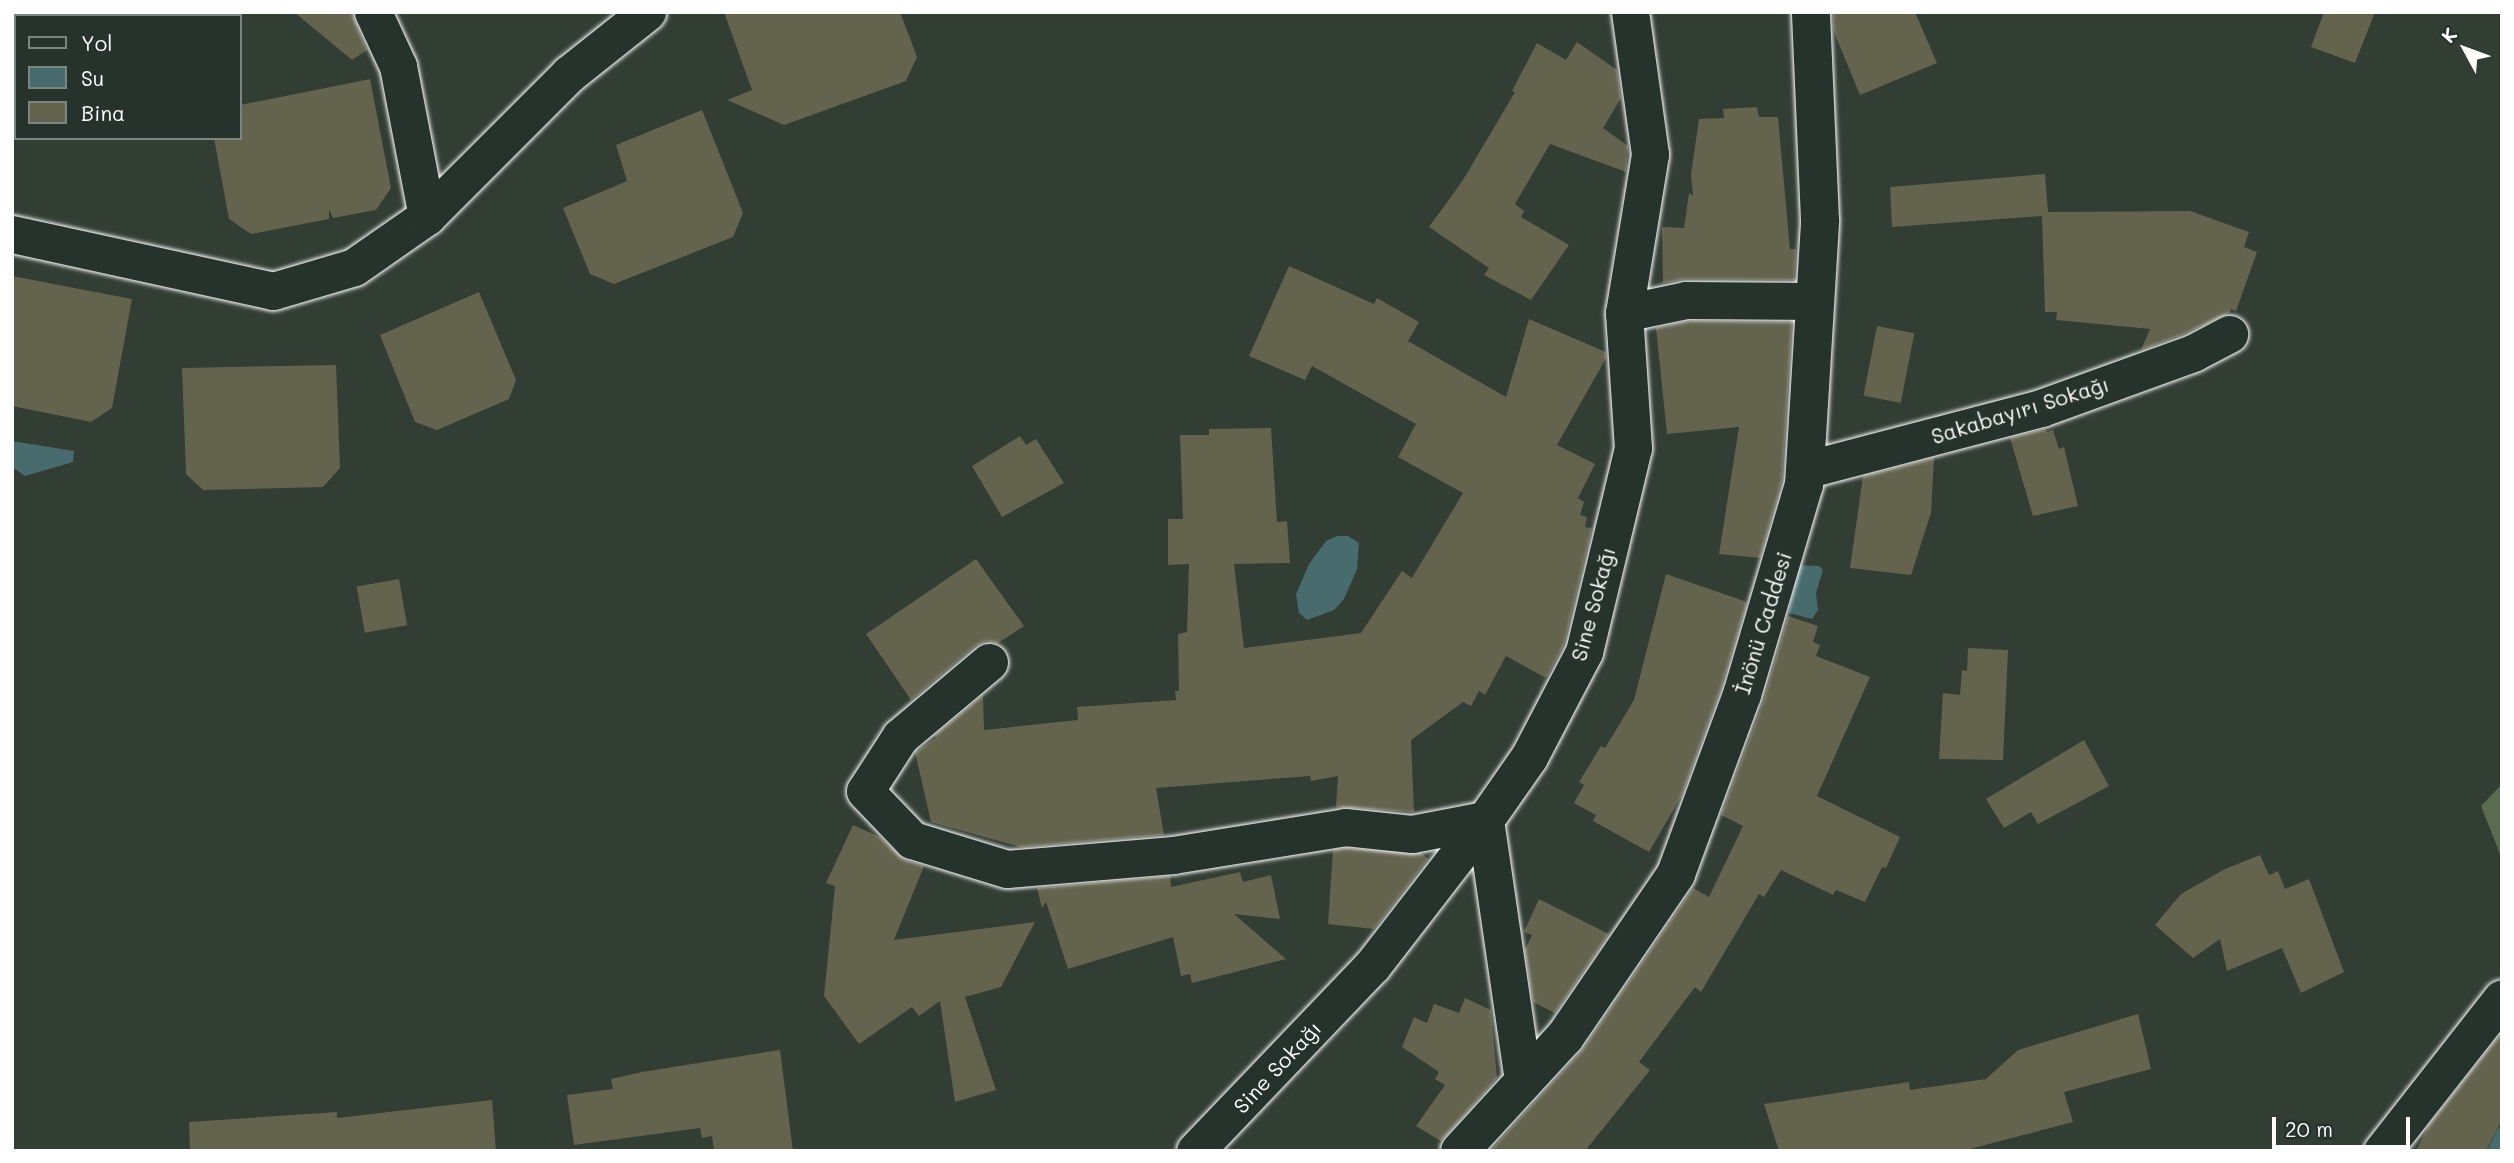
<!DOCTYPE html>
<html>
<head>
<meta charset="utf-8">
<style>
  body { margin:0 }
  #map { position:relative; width:2514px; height:1163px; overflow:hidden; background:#323d34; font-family:Mali,sans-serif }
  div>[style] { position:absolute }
  .green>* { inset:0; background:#5a6c4f }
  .water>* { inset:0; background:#486b6e }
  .building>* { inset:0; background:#64634e; transform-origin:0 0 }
  .roads { filter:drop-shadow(0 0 2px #fff) drop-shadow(0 0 2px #fff) }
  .minor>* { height:37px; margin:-18.5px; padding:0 18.5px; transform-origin:18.5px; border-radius:18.5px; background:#26332d }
  .tertiary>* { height:38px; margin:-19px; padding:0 19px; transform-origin:19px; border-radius:19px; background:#26332d }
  span { translate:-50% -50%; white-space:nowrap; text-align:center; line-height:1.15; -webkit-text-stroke:5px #26332d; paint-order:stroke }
  .street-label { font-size:21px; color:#fff }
  .frame { position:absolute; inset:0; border:14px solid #fff; pointer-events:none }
  .legend { position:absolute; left:14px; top:14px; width:228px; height:126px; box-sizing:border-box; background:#26332d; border:2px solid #7d8581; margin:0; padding:9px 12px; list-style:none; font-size:21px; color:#fff }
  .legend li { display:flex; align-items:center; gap:14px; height:35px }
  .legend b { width:35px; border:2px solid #7d8581 }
  .north { position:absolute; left:2430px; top:14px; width:70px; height:70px; -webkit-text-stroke:5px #26332d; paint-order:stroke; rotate:311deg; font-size:19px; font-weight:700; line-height:28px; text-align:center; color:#fff }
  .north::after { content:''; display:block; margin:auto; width:24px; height:32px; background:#fff; clip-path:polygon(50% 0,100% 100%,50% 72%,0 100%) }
  .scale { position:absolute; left:2272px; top:1117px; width:138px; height:32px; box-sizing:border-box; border:4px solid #fff; border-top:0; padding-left:9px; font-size:21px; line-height:24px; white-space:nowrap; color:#fff; -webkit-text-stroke:5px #26332d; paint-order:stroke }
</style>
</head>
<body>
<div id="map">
  <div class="green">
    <div style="clip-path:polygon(2502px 784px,2502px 859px,2481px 806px)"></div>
  </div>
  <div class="water">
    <div style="clip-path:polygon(12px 441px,74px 451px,73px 462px,25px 476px,12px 467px)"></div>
    <div style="clip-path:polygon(1337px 536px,1348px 536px,1359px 543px,1357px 569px,1344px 599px,1334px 610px,1307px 620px,1299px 613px,1296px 594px,1309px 564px,1326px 541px)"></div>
    <div style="clip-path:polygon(1797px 565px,1819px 566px,1823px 570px,1816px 593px,1818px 610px,1812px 619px,1789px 613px)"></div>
    <div style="clip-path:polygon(2502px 1125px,2502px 1151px,2487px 1151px,2497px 1130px)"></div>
  </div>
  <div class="building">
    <div style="clip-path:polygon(294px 12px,352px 12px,367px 50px,352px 60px)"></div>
    <div style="clip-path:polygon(724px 12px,900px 12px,917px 57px,906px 81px,784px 125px,727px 100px,752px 90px)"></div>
    <div style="clip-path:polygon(1833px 12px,1915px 12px,1937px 63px,1860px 95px,1834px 32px)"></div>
    <div style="clip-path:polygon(2324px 12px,2375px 12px,2355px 63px,2311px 47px)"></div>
    <div style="clip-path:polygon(1577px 42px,1617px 70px,1621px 98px,1603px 128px,1628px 146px,1626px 172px,1550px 144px,1515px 204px,1524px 211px,1521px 217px,1569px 245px,1531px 300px,1484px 275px,1489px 268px,1429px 227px,1463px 180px,1515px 92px,1512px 91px,1537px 43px,1566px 60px)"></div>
    <div style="clip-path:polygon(370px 79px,391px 188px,376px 210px,333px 218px,329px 209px,329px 219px,251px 234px,229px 219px,214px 138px,240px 138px,240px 105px)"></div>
    <div style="clip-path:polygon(1757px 107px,1759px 117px,1778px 117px,1790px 249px,1796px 249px,1794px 280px,1686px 279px,1663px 283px,1662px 227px,1684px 228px,1689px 193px,1693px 196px,1691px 174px,1699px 119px,1724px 118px,1723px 109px)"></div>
    <div style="clip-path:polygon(702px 110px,743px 213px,733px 237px,614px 284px,590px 274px,563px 208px,627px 181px,616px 145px)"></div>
    <div style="clip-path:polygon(2045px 174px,2048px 212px,2190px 211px,2249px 232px,2244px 247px,2257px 252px,2236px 311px,2231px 309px,2229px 313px,2184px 334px,2141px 350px,2150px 329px,2056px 320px,2057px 312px,2045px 312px,2042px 216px,1892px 227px,1890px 187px)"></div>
    <div style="clip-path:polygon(1289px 266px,1374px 304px,1377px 298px,1419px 322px,1408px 341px,1506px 397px,1529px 319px,1606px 352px,1606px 358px,1557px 445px,1595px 464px,1578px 498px,1584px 502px,1580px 515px,1587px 517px,1585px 527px,1592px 528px,1564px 645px,1546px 678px,1506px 656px,1485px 695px,1479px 691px,1471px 706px,1463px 702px,1411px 740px,1414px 812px,1336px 807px,1338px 776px,1311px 781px,1310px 776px,1156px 788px,1164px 835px,1021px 847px,931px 822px,915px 752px,936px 738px,935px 735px,983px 695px,984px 730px,1078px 720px,1077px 707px,1176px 700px,1175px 691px,1179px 691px,1178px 634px,1187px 632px,1189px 564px,1168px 565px,1168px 519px,1183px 519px,1180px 435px,1209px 435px,1209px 429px,1271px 428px,1277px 522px,1287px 521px,1290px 563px,1234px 564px,1244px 648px,1361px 633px,1402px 571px,1412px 578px,1463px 493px,1398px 457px,1416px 424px,1312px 366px,1305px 380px,1249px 356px)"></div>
    <div style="clip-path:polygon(12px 276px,132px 299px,112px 408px,91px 422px,12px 406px)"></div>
    <div style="clip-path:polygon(479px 292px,516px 380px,509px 399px,437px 430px,415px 422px,380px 335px)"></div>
    <div style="clip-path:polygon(1688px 321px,1792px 322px,1782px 481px,1760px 558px,1719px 554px,1739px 427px,1667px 434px,1656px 328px)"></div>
    <div style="left:1877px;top:326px;width:38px;height:71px;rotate:11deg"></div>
    <div style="clip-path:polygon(336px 365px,340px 468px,323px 487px,203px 490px,186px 474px,182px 368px)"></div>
    <div style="clip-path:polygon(2045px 429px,2047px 432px,2053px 430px,2059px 449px,2064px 447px,2078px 506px,2033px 516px,2010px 438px)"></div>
    <div style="clip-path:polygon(1020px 436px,1026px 445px,1036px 439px,1064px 483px,1002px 517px,972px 466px)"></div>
    <div style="clip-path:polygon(1934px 458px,1931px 513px,1911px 575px,1850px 568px,1863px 476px)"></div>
    <div style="clip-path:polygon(976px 559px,1024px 626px,998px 643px,986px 641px,975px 646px,911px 700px,866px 634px)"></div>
    <div style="clip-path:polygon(1666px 574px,1747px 602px,1721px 688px,1682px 795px,1649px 852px,1593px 821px,1596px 815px,1574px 803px,1584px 785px,1579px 782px,1601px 746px,1605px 748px,1634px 700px)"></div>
    <div style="left:399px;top:579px;width:47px;height:43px;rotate:80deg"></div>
    <div style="clip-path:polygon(1788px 616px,1818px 626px,1813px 642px,1820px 645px,1816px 656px,1870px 677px,1817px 796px,1900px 837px,1886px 868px,1882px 867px,1865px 902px,1836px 890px,1833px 895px,1781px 870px,1764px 897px,1759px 894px,1701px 992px,1695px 987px,1639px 1062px,1650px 1070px,1585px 1151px,1490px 1151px,1583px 1049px,1693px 888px,1709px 897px,1743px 826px,1721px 815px,1763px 703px)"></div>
    <div style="clip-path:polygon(1968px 648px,2008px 650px,2003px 760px,1939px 759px,1943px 693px,1960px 695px,1962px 670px,1967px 671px)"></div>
    <div style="clip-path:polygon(2084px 740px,2109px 786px,2038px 824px,2031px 812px,2004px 828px,1986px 799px)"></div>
    <div style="clip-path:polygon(853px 825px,880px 837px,905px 860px,924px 866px,894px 940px,1035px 922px,1001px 987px,965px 997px,996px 1090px,955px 1102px,940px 1001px,919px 1016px,912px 1007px,859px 1044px,824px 996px,835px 886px,826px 883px)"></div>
    <div style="clip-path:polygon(1346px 848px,1422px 853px,1428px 859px,1374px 929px,1328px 924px,1333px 850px)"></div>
    <div style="clip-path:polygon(2260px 855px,2269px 875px,2278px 871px,2285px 889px,2309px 879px,2344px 972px,2301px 993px,2282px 948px,2227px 971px,2220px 939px,2193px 958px,2155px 925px,2181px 894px,2225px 869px)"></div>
    <div style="clip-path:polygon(1240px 872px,1243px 882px,1271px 875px,1280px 919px,1234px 914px,1286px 959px,1192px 983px,1190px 974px,1181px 976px,1173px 937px,1068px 969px,1046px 902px,1042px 908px,1037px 888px,1170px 876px,1171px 887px)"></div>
    <div style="clip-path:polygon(1539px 899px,1609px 934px,1555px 1013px,1533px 1002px,1525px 950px,1532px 935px,1524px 932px)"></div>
    <div style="clip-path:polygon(1465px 998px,1491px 1010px,1497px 1078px,1441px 1141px,1416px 1126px,1445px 1085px,1435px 1079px,1439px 1072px,1402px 1047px,1414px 1017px,1427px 1023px,1434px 1004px,1459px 1013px)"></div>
    <div style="clip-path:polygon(2138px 1014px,2151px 1069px,2064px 1092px,2073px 1122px,1962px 1151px,1779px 1151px,1764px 1104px,1909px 1082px,1910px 1090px,1986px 1079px,2018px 1050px)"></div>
    <div style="clip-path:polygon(2502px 1032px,2502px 1120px,2486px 1151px,2416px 1151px,2429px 1125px)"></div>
    <div style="clip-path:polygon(780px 1050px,793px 1151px,714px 1151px,712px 1136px,702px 1138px,700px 1128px,574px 1145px,567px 1095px,613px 1089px,611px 1079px,642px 1072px)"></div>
    <div style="clip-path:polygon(492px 1100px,496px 1151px,190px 1151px,189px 1122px,337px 1112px,337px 1118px)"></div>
  </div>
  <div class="roads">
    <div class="minor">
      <div style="left:373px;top:12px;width:60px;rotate:65.2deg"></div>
      <div style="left:398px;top:66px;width:153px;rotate:79.1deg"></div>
      <div style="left:12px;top:234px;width:267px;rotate:12.3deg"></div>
      <div style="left:273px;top:291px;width:84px;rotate:-16.5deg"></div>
      <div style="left:354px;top:267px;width:89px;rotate:-34.9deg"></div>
      <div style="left:427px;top:216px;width:201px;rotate:-45deg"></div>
      <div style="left:569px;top:74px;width:100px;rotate:-38.5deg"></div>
      <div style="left:1624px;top:313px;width:63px;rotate:-11.8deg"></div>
      <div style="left:1686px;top:300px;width:129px;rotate:0.4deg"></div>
      <div style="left:1805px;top:470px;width:244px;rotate:-14.7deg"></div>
      <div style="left:2041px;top:408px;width:162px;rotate:-19.9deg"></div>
      <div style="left:2193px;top:353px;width:41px;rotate:-27.8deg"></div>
      <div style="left:989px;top:662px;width:116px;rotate:139.9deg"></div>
      <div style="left:900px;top:737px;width:64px;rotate:122.9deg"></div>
      <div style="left:865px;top:791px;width:68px;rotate:46.2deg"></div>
      <div style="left:912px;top:840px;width:99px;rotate:17deg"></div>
      <div style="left:1007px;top:869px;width:167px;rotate:-4.8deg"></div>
      <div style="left:1173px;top:855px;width:174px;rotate:-9.2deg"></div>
      <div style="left:1345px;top:827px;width:67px;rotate:6deg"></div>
      <div style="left:1412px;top:834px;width:74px;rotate:-10.9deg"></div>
      <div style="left:1485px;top:820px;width:264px;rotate:81.7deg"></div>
      <div style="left:1195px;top:1151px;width:256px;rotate:-46.3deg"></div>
      <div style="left:1372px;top:966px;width:185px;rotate:-52.3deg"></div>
      <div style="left:1485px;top:820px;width:77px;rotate:-55.1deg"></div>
      <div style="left:1529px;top:757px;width:119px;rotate:-62.4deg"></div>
      <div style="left:1584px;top:652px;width:210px;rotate:-76.5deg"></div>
      <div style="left:1633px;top:448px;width:135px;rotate:-93.8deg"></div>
      <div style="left:1624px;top:313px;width:161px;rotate:-80.7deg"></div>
      <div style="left:1650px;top:154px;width:143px;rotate:-98deg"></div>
      <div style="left:2382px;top:1151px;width:194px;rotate:-51.9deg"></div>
    </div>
    <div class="tertiary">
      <div style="left:1460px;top:1151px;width:155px;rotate:-47.4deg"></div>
      <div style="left:1565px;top:1037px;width:197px;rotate:-55.7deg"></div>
      <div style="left:1676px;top:874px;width:191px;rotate:-69.8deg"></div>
      <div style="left:1742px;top:695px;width:219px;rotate:-73.6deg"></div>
      <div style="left:1804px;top:485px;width:265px;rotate:-86.5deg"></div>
      <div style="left:1820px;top:220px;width:208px;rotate:-92.5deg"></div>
    </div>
  </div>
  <div class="street-label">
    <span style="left:2020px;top:410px;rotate:-17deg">Sakabayırı Sokağı</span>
    <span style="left:1593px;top:604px;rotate:-75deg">Sine Sokağı</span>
    <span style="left:1763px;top:623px;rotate:-73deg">İnönü Caddesi</span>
    <span style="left:1277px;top:1067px;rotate:-47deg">Sine Sokağı</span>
  </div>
  <div class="frame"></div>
  <ul class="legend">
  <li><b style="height:9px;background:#26332d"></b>Yol</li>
  <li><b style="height:19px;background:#486b6e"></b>Su</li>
  <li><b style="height:19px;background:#64634e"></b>Bina</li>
  </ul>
  <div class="north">K</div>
  <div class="scale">20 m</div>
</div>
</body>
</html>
